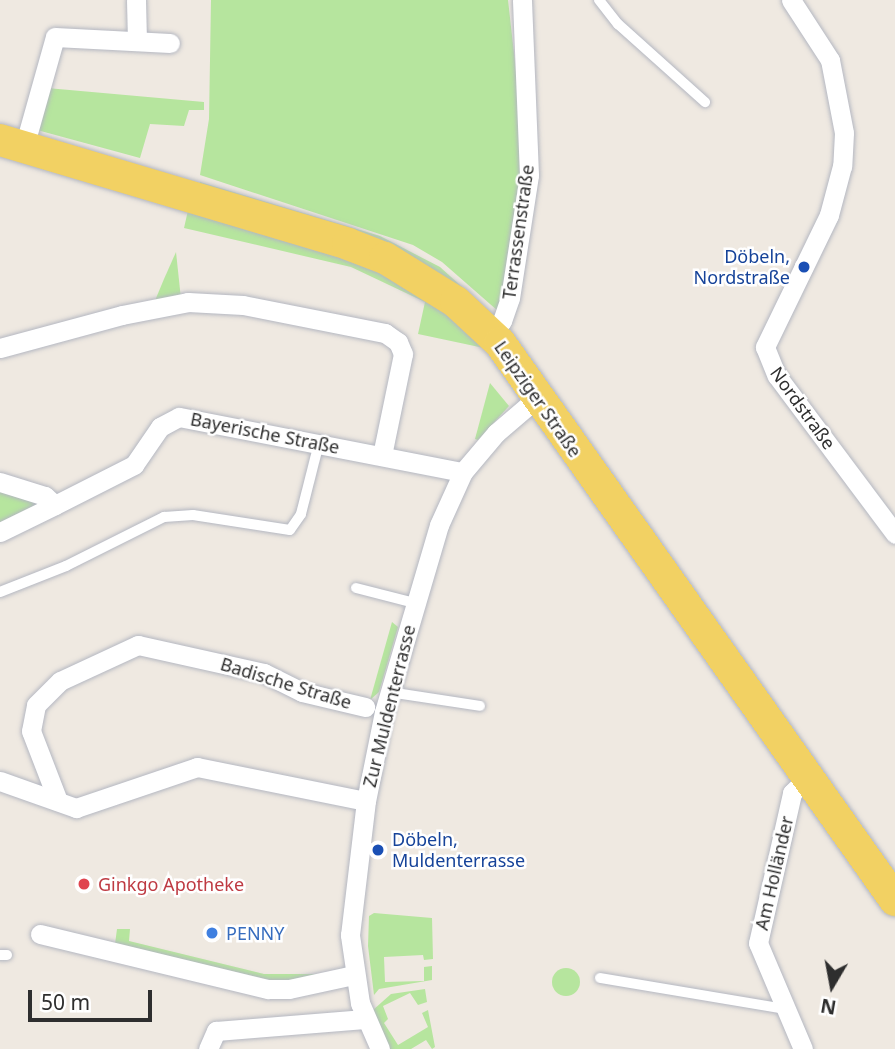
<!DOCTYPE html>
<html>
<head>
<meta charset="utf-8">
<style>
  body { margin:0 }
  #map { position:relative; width:895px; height:1049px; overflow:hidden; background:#efe9e1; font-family:"Noto Sans",sans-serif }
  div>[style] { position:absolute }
  .green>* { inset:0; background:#b6e59e }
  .round { border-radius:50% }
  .roads { filter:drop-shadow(0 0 2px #b4b7c1) drop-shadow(0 0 2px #b4b7c1) }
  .lane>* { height:10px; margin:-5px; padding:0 5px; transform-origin:5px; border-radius:5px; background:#fff }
  .street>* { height:19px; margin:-9.5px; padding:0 9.5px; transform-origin:9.5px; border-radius:9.5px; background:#fff }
  .primary>* { height:32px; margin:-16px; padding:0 16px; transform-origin:16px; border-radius:16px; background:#f2d163 }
  .dots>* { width:19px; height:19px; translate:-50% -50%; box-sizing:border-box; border:4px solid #fff; border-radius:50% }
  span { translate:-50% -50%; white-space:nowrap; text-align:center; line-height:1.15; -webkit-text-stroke:5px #fff; paint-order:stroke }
  .street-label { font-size:18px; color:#2e2e2e }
  .transit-label { font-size:18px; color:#164399 }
  .right { translate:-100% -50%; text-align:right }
  .left { translate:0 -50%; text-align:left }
  .health-label { font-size:18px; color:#be3a42 }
  .shop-label { font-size:18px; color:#366cbe }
  .north { position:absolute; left:797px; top:951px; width:70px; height:70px; -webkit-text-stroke:5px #fff; paint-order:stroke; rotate:190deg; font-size:19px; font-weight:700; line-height:28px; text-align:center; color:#2e2e2e }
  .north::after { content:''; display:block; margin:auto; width:24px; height:32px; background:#2e2e2e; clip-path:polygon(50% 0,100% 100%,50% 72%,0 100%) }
  .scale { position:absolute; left:28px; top:990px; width:124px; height:32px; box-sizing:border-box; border:4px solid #2e2e2e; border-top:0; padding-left:9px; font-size:21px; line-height:24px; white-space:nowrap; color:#2e2e2e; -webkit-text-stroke:5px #fff; paint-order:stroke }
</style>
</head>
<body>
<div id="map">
  <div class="green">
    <div style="clip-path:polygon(211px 0,508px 0,525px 151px,508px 277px,498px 311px,442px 262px,413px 245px,200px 175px,209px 119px)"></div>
    <div style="clip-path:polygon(47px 88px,204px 102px,204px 110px,189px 110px,184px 126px,150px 124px,140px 158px,37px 130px)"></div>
    <div style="clip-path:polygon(200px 182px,380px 236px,440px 267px,492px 314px,488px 318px,198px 190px)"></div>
    <div style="clip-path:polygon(189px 206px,405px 277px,484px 348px,418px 334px,425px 302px,351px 267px,184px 228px)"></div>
    <div style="clip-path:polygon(176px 252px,181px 299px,154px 303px,164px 279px)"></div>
    <div style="clip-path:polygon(490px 383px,509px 406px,478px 440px,475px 439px)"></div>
    <div style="clip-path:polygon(0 486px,42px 505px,0 526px)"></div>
    <div style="clip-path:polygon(392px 622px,398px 627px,379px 692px,370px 700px)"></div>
    <div style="clip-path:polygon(374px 913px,432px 918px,433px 959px,424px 960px,423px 955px,384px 957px,385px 982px,424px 981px,424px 967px,432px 966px,432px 980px,379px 989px,374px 995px,368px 946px,369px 916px)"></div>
    <div style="clip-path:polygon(117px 929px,130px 929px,129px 941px,264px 974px,319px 974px,287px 984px,115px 944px)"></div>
    <div class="round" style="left:552px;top:968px;width:28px;height:28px"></div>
    <div style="clip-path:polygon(425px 989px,427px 1002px,418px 1005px,410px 993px,383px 1006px,388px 1019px,384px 1023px,398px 1045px,428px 1027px,422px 1013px,428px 1010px,435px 1047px,432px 1049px,426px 1040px,411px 1049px,390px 1049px,373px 1010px,391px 994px)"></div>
  </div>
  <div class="roads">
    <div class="lane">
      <div style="left:599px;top:0;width:31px;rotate:52deg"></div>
      <div style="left:618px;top:24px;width:117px;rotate:41.9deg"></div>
      <div style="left:356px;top:588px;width:61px;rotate:14.3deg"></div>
      <div style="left:0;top:592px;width:71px;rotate:-21.5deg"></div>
      <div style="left:66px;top:566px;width:110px;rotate:-26.6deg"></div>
      <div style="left:164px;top:517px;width:29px;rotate:-4deg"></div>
      <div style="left:193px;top:515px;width:98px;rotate:8.8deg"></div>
      <div style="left:290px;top:530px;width:19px;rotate:-55deg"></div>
      <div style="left:301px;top:514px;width:73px;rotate:-75.8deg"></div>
      <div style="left:389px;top:692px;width:92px;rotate:8.7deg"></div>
      <div style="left:0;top:955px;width:7px"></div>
      <div style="left:600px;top:978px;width:188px;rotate:9.5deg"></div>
    </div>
    <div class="street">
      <div style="left:136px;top:0;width:40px;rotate:88.6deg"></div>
      <div style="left:791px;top:0;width:72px;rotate:57deg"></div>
      <div style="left:830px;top:60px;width:74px;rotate:79.1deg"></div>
      <div style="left:844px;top:133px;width:33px;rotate:93deg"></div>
      <div style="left:842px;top:166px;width:51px;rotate:104.9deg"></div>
      <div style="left:829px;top:215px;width:147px;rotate:115.9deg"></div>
      <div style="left:765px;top:347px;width:31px;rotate:68deg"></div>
      <div style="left:777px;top:376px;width:197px;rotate:53.2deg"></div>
      <div style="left:24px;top:147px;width:114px;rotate:-74.3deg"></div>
      <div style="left:55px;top:37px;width:115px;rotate:3deg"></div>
      <div style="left:491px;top:334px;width:17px;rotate:-50deg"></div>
      <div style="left:502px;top:321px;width:24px;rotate:-71deg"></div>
      <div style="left:510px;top:298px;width:124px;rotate:-81.2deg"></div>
      <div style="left:529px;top:175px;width:175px;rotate:-92.3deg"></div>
      <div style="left:0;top:348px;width:126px;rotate:-15.1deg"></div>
      <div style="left:122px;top:315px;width:67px;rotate:-11.1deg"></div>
      <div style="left:188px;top:302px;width:55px;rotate:3.1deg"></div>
      <div style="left:243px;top:305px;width:145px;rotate:11.2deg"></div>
      <div style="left:385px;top:333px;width:16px;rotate:35deg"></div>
      <div style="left:398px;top:342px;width:13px;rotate:67deg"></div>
      <div style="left:403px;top:354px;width:103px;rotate:101.7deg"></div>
      <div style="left:0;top:482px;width:47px;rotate:17.3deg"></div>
      <div style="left:45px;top:496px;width:13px;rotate:42deg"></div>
      <div style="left:55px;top:505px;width:89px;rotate:-26.9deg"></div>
      <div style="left:134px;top:465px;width:46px;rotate:-55.6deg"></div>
      <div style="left:160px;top:427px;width:21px;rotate:-28deg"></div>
      <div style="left:179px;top:417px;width:289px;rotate:11deg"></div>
      <div style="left:0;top:532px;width:61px;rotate:-26.1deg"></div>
      <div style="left:0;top:781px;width:81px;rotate:19.6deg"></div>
      <div style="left:76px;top:808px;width:128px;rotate:-18.7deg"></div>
      <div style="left:197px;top:767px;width:172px;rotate:11.4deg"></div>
      <div style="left:58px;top:801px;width:75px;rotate:-111.1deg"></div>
      <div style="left:31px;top:731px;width:26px;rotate:-79deg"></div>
      <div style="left:36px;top:705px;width:34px;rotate:-45deg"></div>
      <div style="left:60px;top:681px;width:86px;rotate:-24.8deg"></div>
      <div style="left:138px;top:645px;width:129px;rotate:12.5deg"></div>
      <div style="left:264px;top:673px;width:42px;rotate:26.6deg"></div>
      <div style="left:302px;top:692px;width:65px;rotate:13.4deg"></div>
      <div style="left:40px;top:934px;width:235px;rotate:13.6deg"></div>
      <div style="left:268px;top:989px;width:21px"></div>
      <div style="left:289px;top:989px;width:66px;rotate:-12.3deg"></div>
      <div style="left:208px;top:1049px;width:20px;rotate:-66deg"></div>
      <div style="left:216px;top:1031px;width:149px;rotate:-4.6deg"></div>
      <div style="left:380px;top:1049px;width:50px;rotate:-113.5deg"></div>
      <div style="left:360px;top:1003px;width:69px;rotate:-98.4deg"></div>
      <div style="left:350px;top:935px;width:135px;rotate:-83.2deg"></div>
      <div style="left:366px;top:801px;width:91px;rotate:-78.6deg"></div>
      <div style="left:384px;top:712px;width:195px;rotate:-73.6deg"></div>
      <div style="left:439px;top:525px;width:58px;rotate:-65.6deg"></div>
      <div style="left:463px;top:472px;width:51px;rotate:-49.8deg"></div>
      <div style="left:496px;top:433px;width:55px;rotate:-40.6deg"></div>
      <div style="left:803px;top:1049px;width:115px;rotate:-113deg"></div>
      <div style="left:758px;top:943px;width:154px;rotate:-77.2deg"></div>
      <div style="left:792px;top:793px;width:21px;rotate:-45deg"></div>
    </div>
    <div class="primary">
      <div style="left:0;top:140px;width:363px;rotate:16.6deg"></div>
      <div style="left:348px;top:244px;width:40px;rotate:21deg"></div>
      <div style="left:385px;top:258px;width:84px;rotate:31.8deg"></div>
      <div style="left:456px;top:302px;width:60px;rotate:43deg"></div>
      <div style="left:500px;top:343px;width:683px;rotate:54.66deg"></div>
    </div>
  </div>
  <div class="dots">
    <div style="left:804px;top:267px;background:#1a4fb4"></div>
    <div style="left:378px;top:850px;background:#1a4fb4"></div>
    <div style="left:84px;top:884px;background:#e0444e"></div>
    <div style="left:212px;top:933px;background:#3f7fe0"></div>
  </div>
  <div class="street-label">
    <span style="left:518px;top:232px;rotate:-82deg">Terrassenstraße</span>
    <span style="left:538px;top:399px;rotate:55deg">Leipziger Straße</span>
    <span style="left:803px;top:408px;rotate:54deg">Nordstraße</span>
    <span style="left:265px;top:433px;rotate:11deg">Bayerische Straße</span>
    <span style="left:286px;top:683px;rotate:17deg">Badische Straße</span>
    <span style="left:389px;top:706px;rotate:-76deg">Zur Muldenterrasse</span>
    <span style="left:774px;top:873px;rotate:-77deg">Am Holländer</span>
  </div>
  <div class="transit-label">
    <span class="right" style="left:790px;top:267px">Döbeln,<br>Nordstraße</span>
    <span class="left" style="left:392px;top:850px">Döbeln,<br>Muldenterrasse</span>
  </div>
  <div class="health-label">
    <span class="left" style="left:98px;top:884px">Ginkgo Apotheke</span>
  </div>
  <div class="shop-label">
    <span class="left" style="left:226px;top:933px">PENNY</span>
  </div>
  <div class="north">N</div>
  <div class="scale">50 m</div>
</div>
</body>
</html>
